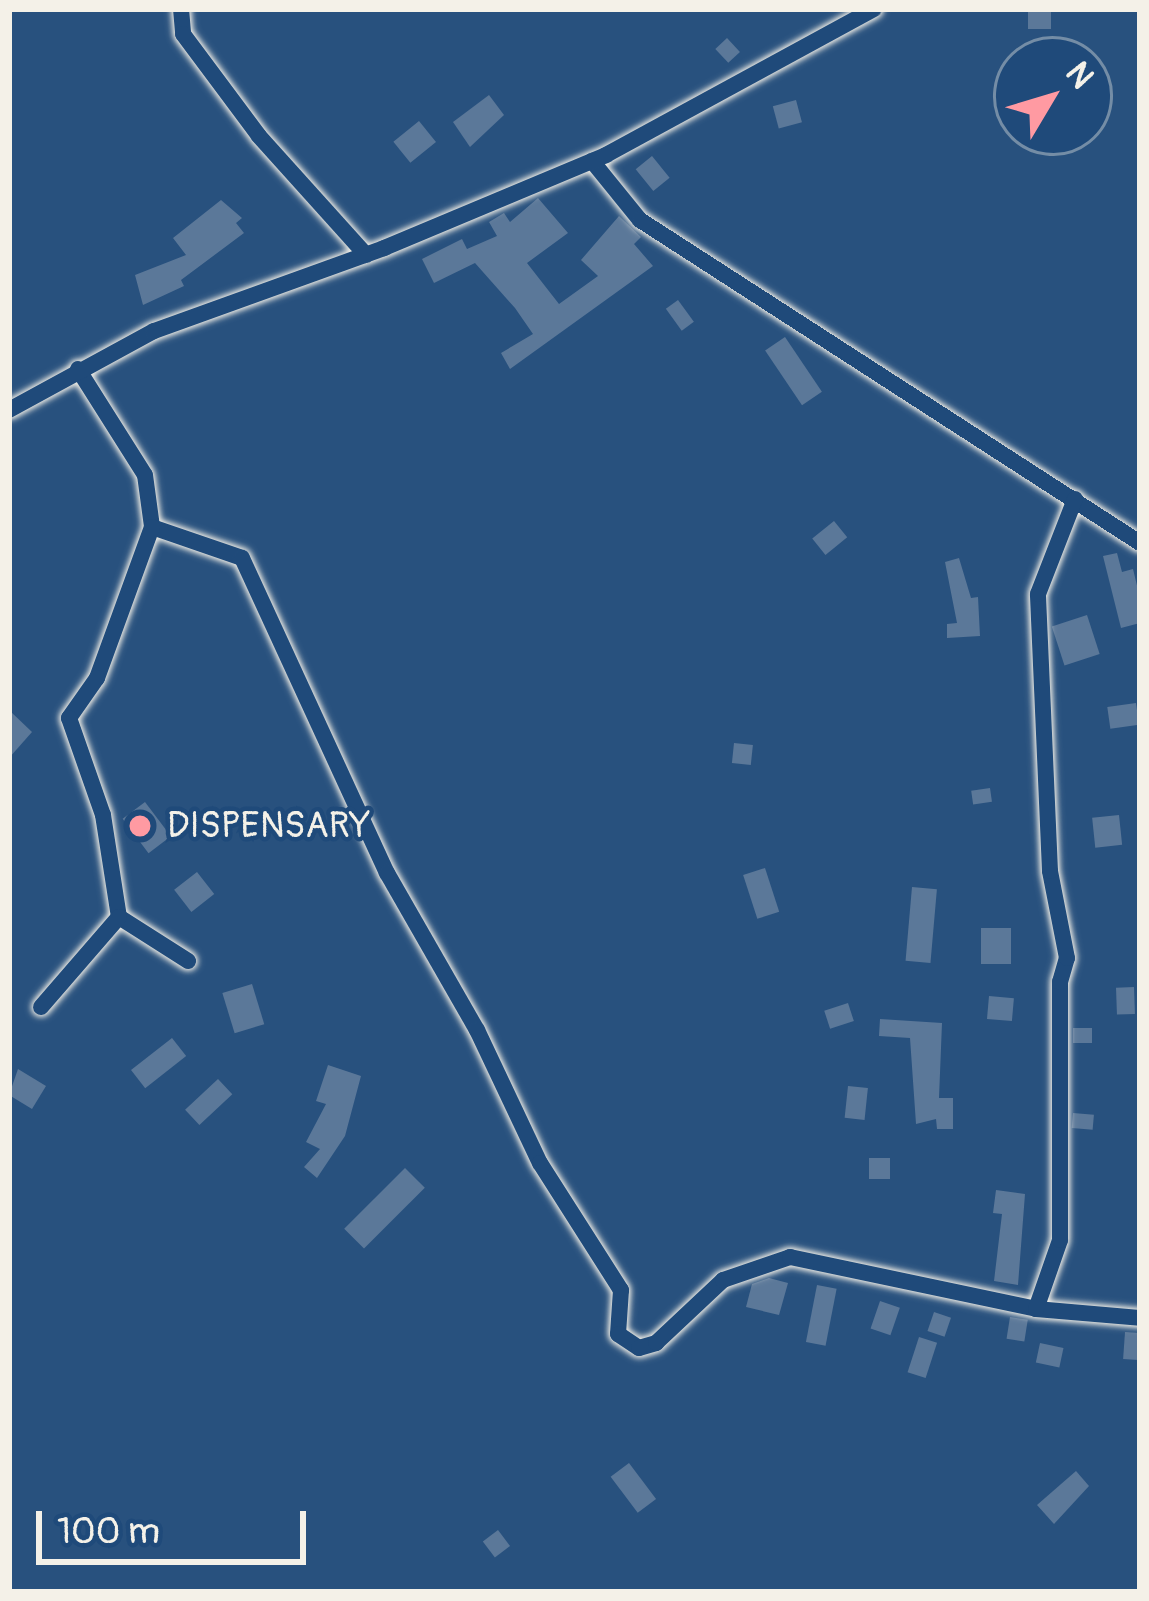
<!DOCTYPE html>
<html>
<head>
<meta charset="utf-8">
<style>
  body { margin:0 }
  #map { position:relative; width:1149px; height:1601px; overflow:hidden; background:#28517e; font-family:Pangolin,sans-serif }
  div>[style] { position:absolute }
  .building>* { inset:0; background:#5b7899; transform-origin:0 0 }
  .roads { filter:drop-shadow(0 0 3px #f4f1e8) drop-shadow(0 0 3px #f4f1e8) }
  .minor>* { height:16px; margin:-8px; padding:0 8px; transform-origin:8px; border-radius:8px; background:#1f4a7a }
  .dots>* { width:33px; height:33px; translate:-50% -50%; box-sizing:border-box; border:6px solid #1f4a7a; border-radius:50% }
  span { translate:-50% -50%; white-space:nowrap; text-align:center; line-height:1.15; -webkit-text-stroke:9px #1f4a7a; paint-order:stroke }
  .poi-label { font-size:36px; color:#f4f1e8 }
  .left { translate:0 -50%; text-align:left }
  .frame { position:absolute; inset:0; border:12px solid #f4f1e8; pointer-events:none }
  .north { position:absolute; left:993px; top:36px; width:120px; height:120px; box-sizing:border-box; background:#1f4a7a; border:3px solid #748da6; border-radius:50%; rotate:52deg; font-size:33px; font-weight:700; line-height:48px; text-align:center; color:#f4f1e8 }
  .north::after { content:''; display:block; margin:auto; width:42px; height:54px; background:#ff9aa2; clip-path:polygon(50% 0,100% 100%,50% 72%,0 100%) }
  .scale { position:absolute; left:36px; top:1511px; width:270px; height:54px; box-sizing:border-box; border:6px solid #f4f1e8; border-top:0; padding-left:15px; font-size:36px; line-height:42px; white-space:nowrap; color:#f4f1e8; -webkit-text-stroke:9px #1f4a7a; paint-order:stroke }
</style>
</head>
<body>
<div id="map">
  <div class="building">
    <div style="left:1028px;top:9px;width:23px;height:20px"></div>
    <div style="left:727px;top:38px;width:19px;height:16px;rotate:47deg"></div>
    <div style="clip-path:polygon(489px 95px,504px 115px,470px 147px,453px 122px)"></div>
    <div style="left:796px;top:100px;width:23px;height:24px;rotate:75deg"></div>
    <div style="left:419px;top:121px;width:27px;height:33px;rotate:51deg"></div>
    <div style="left:652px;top:156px;width:28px;height:21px;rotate:51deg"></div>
    <div style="clip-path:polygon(538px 198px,568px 233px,527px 263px,559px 304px,598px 276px,581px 260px,619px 216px,641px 237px,634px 244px,653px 266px,510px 369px,501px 353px,533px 334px,515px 308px,475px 263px,434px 283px,422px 259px,462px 239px,467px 249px,497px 236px,489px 222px,504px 213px,510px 222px)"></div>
    <div style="clip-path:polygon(221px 200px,242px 218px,236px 223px,244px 233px,181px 280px,184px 286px,143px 305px,135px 275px,186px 255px,173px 238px)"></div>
    <div style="left:678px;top:300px;width:27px;height:15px;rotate:54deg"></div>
    <div style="left:785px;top:337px;width:66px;height:24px;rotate:56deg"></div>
    <div style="left:834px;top:521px;width:21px;height:28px;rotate:51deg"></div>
    <div style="clip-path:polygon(1117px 553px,1122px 572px,1133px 569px,1140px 598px,1140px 623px,1121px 628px,1103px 556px)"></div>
    <div style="clip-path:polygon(959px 558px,971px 598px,978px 597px,980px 636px,947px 638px,947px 624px,957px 623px,945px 562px)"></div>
    <div style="left:1087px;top:615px;width:41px;height:37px;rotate:72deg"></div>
    <div style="left:1136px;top:703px;width:22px;height:29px;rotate:82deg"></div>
    <div style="clip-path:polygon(9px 710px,32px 732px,9px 758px)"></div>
    <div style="left:734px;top:743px;width:19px;height:20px;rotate:6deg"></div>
    <div style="left:990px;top:788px;width:14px;height:19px;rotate:82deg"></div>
    <div style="left:145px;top:802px;width:43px;height:28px;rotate:53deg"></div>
    <div style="left:1119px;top:815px;width:30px;height:27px;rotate:84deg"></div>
    <div style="left:765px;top:868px;width:46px;height:23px;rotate:72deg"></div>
    <div style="left:197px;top:872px;width:28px;height:29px;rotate:52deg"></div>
    <div style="left:912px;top:887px;width:25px;height:74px;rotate:5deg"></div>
    <div style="left:981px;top:928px;width:30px;height:36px"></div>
    <div style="left:252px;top:984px;width:42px;height:31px;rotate:73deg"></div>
    <div style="left:1134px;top:987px;width:27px;height:18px;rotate:88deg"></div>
    <div style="left:989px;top:996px;width:25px;height:23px;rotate:5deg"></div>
    <div style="left:848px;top:1003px;width:19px;height:25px;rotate:72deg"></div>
    <div style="clip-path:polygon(880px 1019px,942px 1023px,939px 1098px,953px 1098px,953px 1129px,937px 1129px,936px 1119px,916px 1124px,910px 1038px,879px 1036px)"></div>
    <div style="left:1073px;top:1028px;width:19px;height:15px"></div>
    <div style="left:172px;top:1038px;width:23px;height:52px;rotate:52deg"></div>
    <div style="clip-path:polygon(328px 1065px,361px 1076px,345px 1136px,317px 1178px,304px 1167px,320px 1149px,306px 1142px,326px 1104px,316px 1101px)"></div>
    <div style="clip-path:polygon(18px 1069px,46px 1086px,32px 1109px,9px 1095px)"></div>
    <div style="left:218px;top:1079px;width:21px;height:45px;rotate:47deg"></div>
    <div style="left:848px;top:1086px;width:20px;height:32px;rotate:6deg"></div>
    <div style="left:1073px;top:1113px;width:21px;height:15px;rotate:5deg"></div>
    <div style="left:869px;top:1158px;width:21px;height:21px"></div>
    <div style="left:405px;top:1168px;width:28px;height:86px;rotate:45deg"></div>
    <div style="clip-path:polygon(996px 1190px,1025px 1194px,1018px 1285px,994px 1281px,1002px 1214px,993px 1213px)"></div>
    <div style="clip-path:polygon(769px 1278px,788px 1283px,779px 1315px,746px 1307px,752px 1284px)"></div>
    <div style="left:817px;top:1285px;width:20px;height:58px;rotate:11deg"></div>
    <div style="left:880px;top:1301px;width:21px;height:29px;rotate:19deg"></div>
    <div style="left:934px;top:1312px;width:18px;height:20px;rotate:19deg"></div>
    <div style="left:1010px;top:1317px;width:18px;height:22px;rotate:9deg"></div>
    <div style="left:1125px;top:1332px;width:15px;height:27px;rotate:4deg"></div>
    <div style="left:919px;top:1337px;width:19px;height:37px;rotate:18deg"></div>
    <div style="left:1040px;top:1343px;width:24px;height:20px;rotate:12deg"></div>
    <div style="left:629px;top:1463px;width:45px;height:23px;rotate:53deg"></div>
    <div style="clip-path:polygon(1076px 1471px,1089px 1486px,1054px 1524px,1037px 1505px)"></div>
    <div style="left:498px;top:1530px;width:20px;height:19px;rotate:53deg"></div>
  </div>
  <div class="roads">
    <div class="minor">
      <div style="left:181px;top:9px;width:25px;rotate:85deg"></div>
      <div style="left:183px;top:34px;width:127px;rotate:53.3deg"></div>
      <div style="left:259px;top:136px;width:160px;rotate:48deg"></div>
      <div style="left:592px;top:161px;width:76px;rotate:50.9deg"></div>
      <div style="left:640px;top:220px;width:595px;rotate:32.86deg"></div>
      <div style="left:78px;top:369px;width:125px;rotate:57.7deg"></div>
      <div style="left:145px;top:475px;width:52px;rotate:82.3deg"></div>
      <div style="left:152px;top:527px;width:95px;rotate:19deg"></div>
      <div style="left:242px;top:558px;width:347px;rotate:65.3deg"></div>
      <div style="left:387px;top:873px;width:181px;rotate:60.2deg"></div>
      <div style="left:477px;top:1030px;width:147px;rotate:64.7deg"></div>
      <div style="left:540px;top:1163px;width:151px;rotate:57.5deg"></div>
      <div style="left:621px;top:1290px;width:44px;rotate:93.9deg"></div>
      <div style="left:618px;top:1334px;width:25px;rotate:34deg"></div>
      <div style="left:639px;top:1348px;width:18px;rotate:-16deg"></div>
      <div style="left:656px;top:1343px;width:92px;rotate:-43.2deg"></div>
      <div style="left:723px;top:1280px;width:71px;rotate:-18.9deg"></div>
      <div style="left:790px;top:1257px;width:251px;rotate:11.9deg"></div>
      <div style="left:1036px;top:1309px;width:104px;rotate:4.9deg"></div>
      <div style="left:9px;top:410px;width:165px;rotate:-28.6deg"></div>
      <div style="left:154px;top:331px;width:245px;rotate:-19.8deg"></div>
      <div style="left:384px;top:248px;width:241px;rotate:-22.7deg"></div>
      <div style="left:606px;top:155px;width:305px;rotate:-28.6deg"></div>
      <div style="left:152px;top:527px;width:161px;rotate:110deg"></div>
      <div style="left:97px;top:678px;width:49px;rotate:125deg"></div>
      <div style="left:69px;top:718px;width:103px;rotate:70.7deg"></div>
      <div style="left:103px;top:815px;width:103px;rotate:81.1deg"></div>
      <div style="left:119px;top:917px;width:82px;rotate:32.5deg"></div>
      <div style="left:41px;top:1007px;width:119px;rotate:-49.1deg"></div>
      <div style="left:1036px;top:1309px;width:73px;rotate:-70.8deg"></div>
      <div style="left:1060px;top:1240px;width:258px;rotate:-90deg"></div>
      <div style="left:1060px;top:982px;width:25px;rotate:-74deg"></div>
      <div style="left:1067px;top:958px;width:89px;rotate:-101.1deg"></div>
      <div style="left:1050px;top:871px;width:277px;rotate:-92.5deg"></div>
      <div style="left:1038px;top:594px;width:102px;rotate:-68.7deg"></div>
    </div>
  </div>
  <div class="dots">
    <div style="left:140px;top:826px;background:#ff9aa2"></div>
  </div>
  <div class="poi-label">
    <span class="left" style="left:167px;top:826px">DISPENSARY</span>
  </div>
  <div class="frame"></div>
  <div class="north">N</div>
  <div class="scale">100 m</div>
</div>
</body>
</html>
